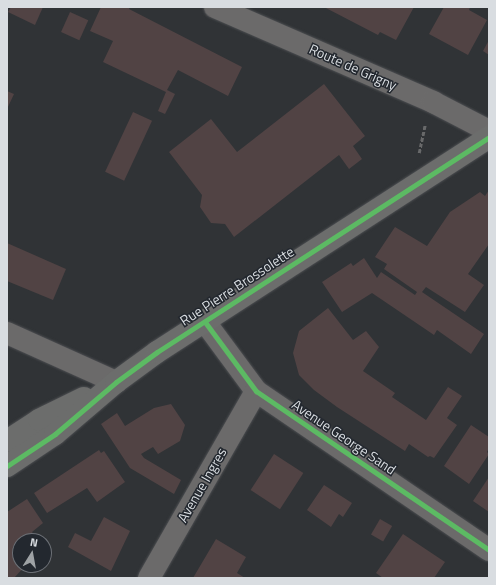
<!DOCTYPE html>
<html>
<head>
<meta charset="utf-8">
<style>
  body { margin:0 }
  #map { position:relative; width:496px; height:585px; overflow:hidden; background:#303336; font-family:"Titillium Web",sans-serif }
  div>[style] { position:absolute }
  .building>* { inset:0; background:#514344; transform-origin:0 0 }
  .path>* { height:2.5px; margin-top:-1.25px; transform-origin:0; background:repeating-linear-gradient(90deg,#68696a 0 4px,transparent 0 6px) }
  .roads { filter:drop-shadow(0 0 1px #4c4e51) drop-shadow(0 0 1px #4c4e51) }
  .minor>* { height:22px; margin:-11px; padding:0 11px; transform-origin:11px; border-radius:11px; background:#6b6a6a }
  .tertiary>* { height:22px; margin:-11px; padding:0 11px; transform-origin:11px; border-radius:11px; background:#6b6a6a }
  .secondary>* { height:22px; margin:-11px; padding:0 11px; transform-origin:11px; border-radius:11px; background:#6c6d6c }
  .cycleway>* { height:5px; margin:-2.5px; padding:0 2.5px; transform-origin:2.5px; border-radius:2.5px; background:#5cba63 }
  span { translate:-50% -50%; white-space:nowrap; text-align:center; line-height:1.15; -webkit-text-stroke:3px #23282f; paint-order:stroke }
  .street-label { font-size:14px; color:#d9dde1 }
  .frame { position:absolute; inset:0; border:8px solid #d9dde1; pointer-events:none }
  .north { position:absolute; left:12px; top:533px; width:40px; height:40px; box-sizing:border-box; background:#23282f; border:1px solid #6c7076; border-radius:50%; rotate:11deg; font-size:11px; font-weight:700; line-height:16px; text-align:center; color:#d9dde1 }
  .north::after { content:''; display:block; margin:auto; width:14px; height:18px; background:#9ea2a5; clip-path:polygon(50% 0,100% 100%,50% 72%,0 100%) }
</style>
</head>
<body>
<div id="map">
  <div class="building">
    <div style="clip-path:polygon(11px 7px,43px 7px,35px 25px,8px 12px)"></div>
    <div style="clip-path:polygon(101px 7px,130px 7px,129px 9px,242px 67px,228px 96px,178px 70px,167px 90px,175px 94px,165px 114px,158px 111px,166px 92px,103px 62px,113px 41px,90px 31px)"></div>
    <div style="clip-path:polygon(324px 7px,414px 7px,396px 40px,380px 32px,378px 35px)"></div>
    <div style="clip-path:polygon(444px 7px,470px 7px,469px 10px,487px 20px,468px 55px,429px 34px)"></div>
    <div style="left:70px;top:12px;width:20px;height:22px;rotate:24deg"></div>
    <div style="clip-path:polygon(489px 40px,489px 55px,483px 51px)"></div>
    <div style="clip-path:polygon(324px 84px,365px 136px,353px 146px,362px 159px,349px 169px,339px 155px,234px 237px,225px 224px,211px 223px,200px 207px,202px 195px,169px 152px,211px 119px,237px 152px)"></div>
    <div style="clip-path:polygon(7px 91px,14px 94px,7px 109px)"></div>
    <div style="left:133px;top:112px;width:21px;height:66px;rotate:25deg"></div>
    <div style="clip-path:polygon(489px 190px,489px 244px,468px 274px,484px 285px,465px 312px,426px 287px,422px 292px,484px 334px,471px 354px,437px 330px,434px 335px,372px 293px,342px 312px,322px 282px,351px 263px,353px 266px,364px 258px,377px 278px,381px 272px,415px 295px,417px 292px,384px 269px,387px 264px,375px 257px,395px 227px,427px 246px,450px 212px,480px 192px,485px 196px)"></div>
    <div style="clip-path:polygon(7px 243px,66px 269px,53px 300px,7px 281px)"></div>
    <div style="clip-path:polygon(328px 308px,353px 340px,366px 331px,379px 347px,363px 371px,395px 393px,392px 397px,426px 420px,448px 387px,462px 396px,447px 418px,457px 425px,434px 458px,430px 456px,428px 457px,409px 444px,405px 451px,337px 407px,314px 390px,299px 375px,293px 353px,299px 331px)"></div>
    <div style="clip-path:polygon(171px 404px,185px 425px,180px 441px,158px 454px,153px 447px,141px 454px,144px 458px,181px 480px,174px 494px,130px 468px,101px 424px,117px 413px,125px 426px,154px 408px)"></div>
    <div style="clip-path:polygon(471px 425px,489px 437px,489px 448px,487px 452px,489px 454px,469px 484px,444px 466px)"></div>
    <div style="clip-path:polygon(99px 450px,101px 453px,104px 451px,125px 482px,97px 502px,87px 488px,47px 513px,34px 493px)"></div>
    <div style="left:274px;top:454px;width:35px;height:43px;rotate:33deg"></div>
    <div style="clip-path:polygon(489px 477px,489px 512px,473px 501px)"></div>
    <div style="clip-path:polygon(324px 485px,352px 503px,343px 517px,339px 514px,331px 527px,307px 510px)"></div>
    <div style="clip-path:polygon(27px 499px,43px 523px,32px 532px,38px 541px,20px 541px,20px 565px,26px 565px,14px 578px,7px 578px,7px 512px)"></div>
    <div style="clip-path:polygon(104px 517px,130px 531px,111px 571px,68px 547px,75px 533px,91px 541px)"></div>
    <div style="left:380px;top:519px;width:14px;height:18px;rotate:30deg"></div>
    <div style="clip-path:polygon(403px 534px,445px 562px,434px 578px,383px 578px,376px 573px)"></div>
    <div style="clip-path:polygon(216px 539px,246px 557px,237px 573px,245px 578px,193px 578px)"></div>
  </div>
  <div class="path">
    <div style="left:419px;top:153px;width:29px;rotate:-78deg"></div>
  </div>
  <div class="roads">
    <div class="minor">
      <div style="left:205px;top:322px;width:86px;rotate:53.5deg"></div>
      <div style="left:256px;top:391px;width:282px;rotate:34.3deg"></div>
      <div style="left:7px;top:333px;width:120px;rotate:24.2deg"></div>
      <div style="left:149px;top:578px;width:215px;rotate:-60.2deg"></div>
    </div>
    <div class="tertiary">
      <div style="left:215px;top:7px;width:238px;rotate:23.5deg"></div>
      <div style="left:433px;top:102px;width:63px;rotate:27.4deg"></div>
    </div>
    <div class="secondary">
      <div style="left:7px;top:441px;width:38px;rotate:-33deg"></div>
      <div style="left:39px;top:420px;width:50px;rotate:-26.1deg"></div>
      <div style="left:7px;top:466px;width:58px;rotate:-33.7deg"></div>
      <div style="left:55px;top:434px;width:80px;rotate:-40.4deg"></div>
      <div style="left:116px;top:382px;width:51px;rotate:-36.2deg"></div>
      <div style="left:157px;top:352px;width:396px;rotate:-32.9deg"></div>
    </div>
  </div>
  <div class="cycleway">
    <div style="left:205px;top:322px;width:86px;rotate:53.5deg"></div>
    <div style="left:256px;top:391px;width:282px;rotate:34.3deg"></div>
    <div style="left:7px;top:466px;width:58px;rotate:-33.7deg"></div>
    <div style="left:55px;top:434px;width:80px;rotate:-40.4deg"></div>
    <div style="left:116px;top:382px;width:51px;rotate:-36.2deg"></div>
    <div style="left:157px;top:352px;width:396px;rotate:-32.9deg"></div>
  </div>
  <div class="street-label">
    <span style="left:353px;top:67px;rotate:24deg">Route de Grigny</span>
    <span style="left:237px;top:286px;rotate:-33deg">Rue Pierre Brossolette</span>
    <span style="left:344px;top:437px;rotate:34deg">Avenue George Sand</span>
    <span style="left:202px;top:485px;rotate:-60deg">Avenue Ingres</span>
  </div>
  <div class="frame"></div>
  <div class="north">N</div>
</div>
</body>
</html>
